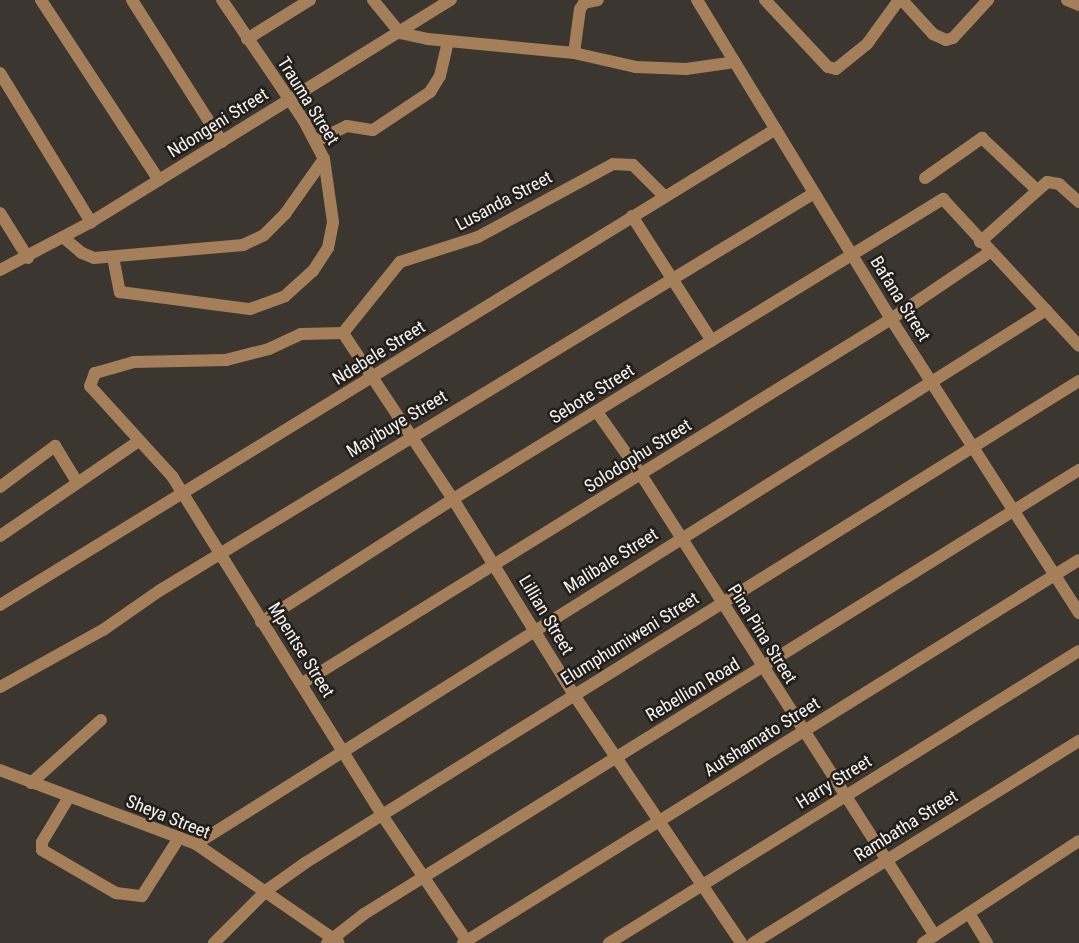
<!DOCTYPE html>
<html>
<head>
<meta charset="utf-8">
<style>
  body { margin:0 }
  #map { position:relative; width:1079px; height:943px; overflow:hidden; background:#3c3630; font-family:"Roboto Condensed",sans-serif }
  div>[style] { position:absolute }
  .minor>* { height:12px; margin:-6px; padding:0 6px; transform-origin:6px; border-radius:6px; background:#a57f59 }
  span { translate:-50% -50%; white-space:nowrap; text-align:center; line-height:1.15; -webkit-text-stroke:5px #211e1b; paint-order:stroke }
  .street-label { font-size:18px; color:#f7f3ef }
</style>
</head>
<body>
<div id="map">
  <div class="minor">
    <div style="left:41px;top:0;width:215px;rotate:56.8deg"></div>
    <div style="left:132px;top:0;width:168px;rotate:57.6deg"></div>
    <div style="left:373px;top:0;width:43px;rotate:50.7deg"></div>
    <div style="left:400px;top:33px;width:29px;rotate:12deg"></div>
    <div style="left:428px;top:39px;width:147px;rotate:5.5deg"></div>
    <div style="left:574px;top:53px;width:64px;rotate:12.7deg"></div>
    <div style="left:636px;top:67px;width:50px;rotate:2.3deg"></div>
    <div style="left:686px;top:69px;width:49px;rotate:-8.1deg"></div>
    <div style="left:697px;top:0;width:373px;rotate:58.7deg"></div>
    <div style="left:891px;top:319px;width:349px;rotate:57.4deg"></div>
    <div style="left:765px;top:0;width:92px;rotate:46.8deg"></div>
    <div style="left:828px;top:67px;width:8px;rotate:14deg"></div>
    <div style="left:836px;top:69px;width:40px;rotate:-39deg"></div>
    <div style="left:867px;top:44px;width:54px;rotate:-54deg"></div>
    <div style="left:902px;top:0;width:46px;rotate:47.6deg"></div>
    <div style="left:933px;top:34px;width:14px;rotate:25deg"></div>
    <div style="left:946px;top:40px;width:7px;rotate:-16deg"></div>
    <div style="left:953px;top:38px;width:52px;rotate:-47.4deg"></div>
    <div style="left:1067px;top:0;width:13px;rotate:23deg"></div>
    <div style="left:247px;top:39px;width:74px;rotate:-31.8deg"></div>
    <div style="left:574px;top:53px;width:44px;rotate:-82.2deg"></div>
    <div style="left:580px;top:9px;width:7px;rotate:-56deg"></div>
    <div style="left:584px;top:3px;width:14px;rotate:-12deg"></div>
    <div style="left:0;top:73px;width:175px;rotate:58.6deg"></div>
    <div style="left:316px;top:141px;width:34px;rotate:-26deg"></div>
    <div style="left:347px;top:126px;width:26px;rotate:9deg"></div>
    <div style="left:373px;top:130px;width:69px;rotate:-33.7deg"></div>
    <div style="left:430px;top:92px;width:19px;rotate:-58deg"></div>
    <div style="left:440px;top:76px;width:36px;rotate:-77deg"></div>
    <div style="left:925px;top:178px;width:70px;rotate:-35.1deg"></div>
    <div style="left:982px;top:138px;width:76px;rotate:43.4deg"></div>
    <div style="left:0;top:213px;width:53px;rotate:58.1deg"></div>
    <div style="left:632px;top:216px;width:148px;rotate:57.4deg"></div>
    <div style="left:64px;top:238px;width:23px;rotate:40deg"></div>
    <div style="left:82px;top:253px;width:13px;rotate:23deg"></div>
    <div style="left:94px;top:258px;width:150px;rotate:-5deg"></div>
    <div style="left:243px;top:245px;width:23px;rotate:-25deg"></div>
    <div style="left:264px;top:235px;width:30px;rotate:-45deg"></div>
    <div style="left:285px;top:214px;width:67px;rotate:-54.7deg"></div>
    <div style="left:980px;top:242px;width:90px;rotate:-41.8deg"></div>
    <div style="left:1047px;top:182px;width:12px;rotate:9deg"></div>
    <div style="left:1059px;top:184px;width:27px;rotate:42deg"></div>
    <div style="left:113px;top:257px;width:36px;rotate:79deg"></div>
    <div style="left:120px;top:292px;width:131px;rotate:7.5deg"></div>
    <div style="left:250px;top:309px;width:37px;rotate:-20deg"></div>
    <div style="left:285px;top:296px;width:38px;rotate:-42deg"></div>
    <div style="left:313px;top:271px;width:27px;rotate:-57deg"></div>
    <div style="left:328px;top:248px;width:26px;rotate:-79deg"></div>
    <div style="left:333px;top:222px;width:64px;rotate:-98.1deg"></div>
    <div style="left:324px;top:159px;width:43px;rotate:-117.8deg"></div>
    <div style="left:304px;top:121px;width:146px;rotate:-124.1deg"></div>
    <div style="left:0;top:270px;width:103px;rotate:-27.8deg"></div>
    <div style="left:91px;top:222px;width:423px;rotate:-31.7deg"></div>
    <div style="left:343px;top:333px;width:42px;rotate:178.6deg"></div>
    <div style="left:301px;top:334px;width:35px;rotate:155deg"></div>
    <div style="left:269px;top:349px;width:44px;rotate:165.7deg"></div>
    <div style="left:226px;top:360px;width:92px;rotate:178.8deg"></div>
    <div style="left:134px;top:362px;width:41px;rotate:164.2deg"></div>
    <div style="left:95px;top:373px;width:14px;rotate:111deg"></div>
    <div style="left:90px;top:386px;width:122px;rotate:47.7deg"></div>
    <div style="left:172px;top:476px;width:399px;rotate:58.2deg"></div>
    <div style="left:382px;top:815px;width:154px;rotate:56.1deg"></div>
    <div style="left:343px;top:333px;width:199px;rotate:56.5deg"></div>
    <div style="left:453px;top:499px;width:230px;rotate:58.3deg"></div>
    <div style="left:574px;top:695px;width:299px;rotate:56deg"></div>
    <div style="left:343px;top:333px;width:91px;rotate:-51.2deg"></div>
    <div style="left:400px;top:262px;width:82px;rotate:-17.8deg"></div>
    <div style="left:478px;top:237px;width:153px;rotate:-28.4deg"></div>
    <div style="left:613px;top:164px;width:20px;rotate:3deg"></div>
    <div style="left:633px;top:165px;width:44px;rotate:45deg"></div>
    <div style="left:597px;top:412px;width:78px;rotate:54.9deg"></div>
    <div style="left:642px;top:476px;width:545px;rotate:57.5deg"></div>
    <div style="left:0;top:487px;width:69px;rotate:-36.7deg"></div>
    <div style="left:55px;top:446px;width:42px;rotate:58.6deg"></div>
    <div style="left:0;top:536px;width:168px;rotate:-34.4deg"></div>
    <div style="left:0;top:605px;width:910px;rotate:-31.53deg"></div>
    <div style="left:261px;top:622px;width:228px;rotate:-32.6deg"></div>
    <div style="left:453px;top:499px;width:575px;rotate:-31.48deg"></div>
    <div style="left:943px;top:199px;width:200px;rotate:47.2deg"></div>
    <div style="left:301px;top:684px;width:694px;rotate:-31.74deg"></div>
    <div style="left:891px;top:319px;width:120px;rotate:-34.1deg"></div>
    <div style="left:0;top:687px;width:118px;rotate:-29deg"></div>
    <div style="left:103px;top:630px;width:68px;rotate:-34.9deg"></div>
    <div style="left:159px;top:591px;width:766px;rotate:-31.28deg"></div>
    <div style="left:0;top:770px;width:210px;rotate:20.7deg"></div>
    <div style="left:196px;top:844px;width:173px;rotate:34.6deg"></div>
    <div style="left:31px;top:783px;width:94px;rotate:-42deg"></div>
    <div style="left:69px;top:797px;width:52px;rotate:121deg"></div>
    <div style="left:42px;top:842px;width:8px;rotate:90deg"></div>
    <div style="left:42px;top:850px;width:86px;rotate:30.2deg"></div>
    <div style="left:116px;top:893px;width:26px;rotate:7deg"></div>
    <div style="left:142px;top:896px;width:69px;rotate:-57.5deg"></div>
    <div style="left:196px;top:844px;width:1004px;rotate:-32.14deg"></div>
    <div style="left:969px;top:913px;width:35px;rotate:59deg"></div>
    <div style="left:214px;top:943px;width:75px;rotate:-45deg"></div>
    <div style="left:267px;top:890px;width:47px;rotate:-35.4deg"></div>
    <div style="left:305px;top:863px;width:912px;rotate:-31.91deg"></div>
    <div style="left:327px;top:943px;width:47px;rotate:-38.1deg"></div>
    <div style="left:364px;top:914px;width:842px;rotate:-31.84deg"></div>
    <div style="left:463px;top:943px;width:725px;rotate:-31.87deg"></div>
    <div style="left:609px;top:943px;width:553px;rotate:-31.85deg"></div>
    <div style="left:753px;top:943px;width:384px;rotate:-31.8deg"></div>
    <div style="left:923px;top:943px;width:186px;rotate:-33.2deg"></div>
  </div>
  <div class="street-label">
    <span style="left:308px;top:101px;rotate:58deg">Trauma Street</span>
    <span style="left:218px;top:123px;rotate:-32deg">Ndongeni Street</span>
    <span style="left:504px;top:201px;rotate:-28deg">Lusanda Street</span>
    <span style="left:900px;top:299px;rotate:58deg">Bafana Street</span>
    <span style="left:379px;top:353px;rotate:-32deg">Ndebele Street</span>
    <span style="left:592px;top:394px;rotate:-32deg">Sebote Street</span>
    <span style="left:397px;top:424px;rotate:-31deg">Mayibuye Street</span>
    <span style="left:638px;top:456px;rotate:-32deg">Solodophu Street</span>
    <span style="left:611px;top:561px;rotate:-32deg">Malibale Street</span>
    <span style="left:546px;top:615px;rotate:59deg">Lillian Street</span>
    <span style="left:762px;top:634px;rotate:58deg">Pina Pina Street</span>
    <span style="left:630px;top:639px;rotate:-32deg">Elumphumiweni Street</span>
    <span style="left:301px;top:650px;rotate:58deg">Mpentse Street</span>
    <span style="left:693px;top:690px;rotate:-31deg">Rebellion Road</span>
    <span style="left:762px;top:737px;rotate:-32deg">Autshamato Street</span>
    <span style="left:834px;top:782px;rotate:-32deg">Harry Street</span>
    <span style="left:168px;top:817px;rotate:22deg">Sheya Street</span>
    <span style="left:906px;top:826px;rotate:-32deg">Rambatha Street</span>
  </div>
</div>
</body>
</html>
